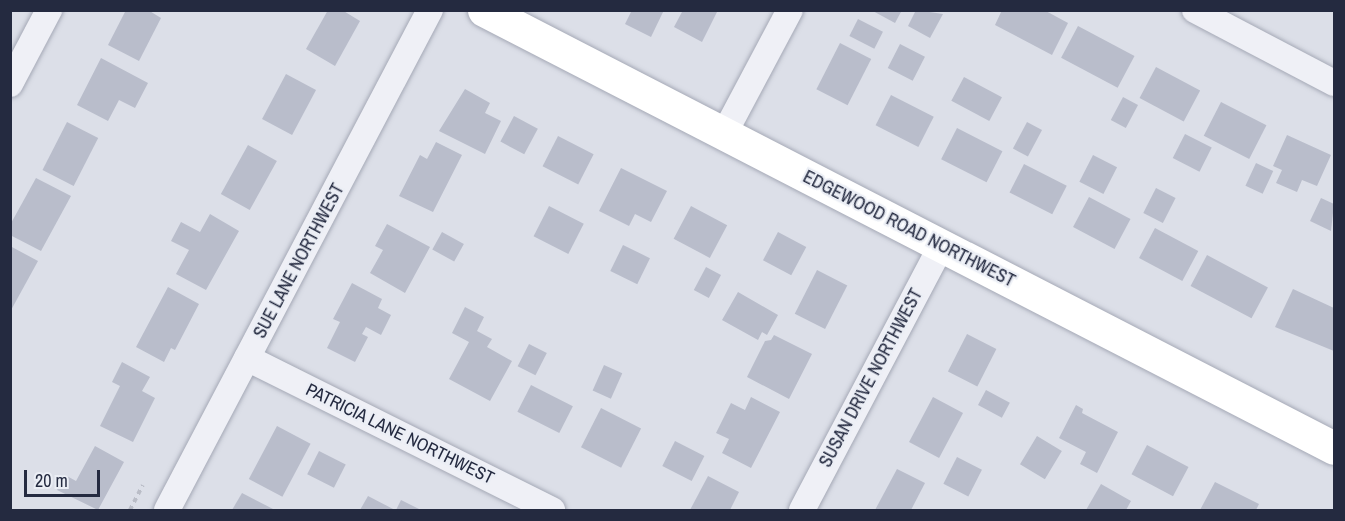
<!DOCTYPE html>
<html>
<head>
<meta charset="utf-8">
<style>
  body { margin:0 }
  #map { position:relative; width:1345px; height:521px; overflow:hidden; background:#dcdfe8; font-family:"Archivo Narrow",sans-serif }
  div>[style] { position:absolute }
  .building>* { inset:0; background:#b9bdcb; transform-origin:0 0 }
  .path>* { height:4px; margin-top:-2px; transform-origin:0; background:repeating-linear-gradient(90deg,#babdc7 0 4.5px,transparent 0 9px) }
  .roads { filter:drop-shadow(0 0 2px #a5a9b6) drop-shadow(0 0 2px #a5a9b6) }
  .minor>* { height:26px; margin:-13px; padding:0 13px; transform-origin:13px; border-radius:13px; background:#eff0f6 }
  .primary>* { height:33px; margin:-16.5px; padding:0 16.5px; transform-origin:16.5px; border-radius:16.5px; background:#fff }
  span { translate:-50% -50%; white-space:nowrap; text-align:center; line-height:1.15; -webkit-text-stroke:4.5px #ebeef5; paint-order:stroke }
  .street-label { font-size:18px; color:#242a40 }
  .frame { position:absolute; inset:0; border:12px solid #242a40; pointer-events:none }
  .scale { position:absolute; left:24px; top:470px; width:76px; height:27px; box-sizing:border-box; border:3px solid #242a40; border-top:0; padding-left:8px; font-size:18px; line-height:21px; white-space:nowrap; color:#242a40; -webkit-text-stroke:4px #ebeef5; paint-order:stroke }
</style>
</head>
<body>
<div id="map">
  <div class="building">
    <div style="clip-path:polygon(126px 10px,148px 10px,161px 18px,139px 61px,108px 45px)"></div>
    <div style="clip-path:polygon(328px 10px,342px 10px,360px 21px,335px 66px,306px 49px)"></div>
    <div style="clip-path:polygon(632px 10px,664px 10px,651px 37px,625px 24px)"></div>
    <div style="clip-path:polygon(683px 10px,718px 10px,702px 42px,674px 27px)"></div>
    <div style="clip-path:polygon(871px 10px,902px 10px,895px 23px)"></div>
    <div style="clip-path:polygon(916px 10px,943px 14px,930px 38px,908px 26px)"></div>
    <div style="clip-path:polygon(1002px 10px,1044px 10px,1068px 23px,1052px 55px,995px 25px)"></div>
    <div style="left:858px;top:19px;width:28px;height:19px;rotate:27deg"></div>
    <div style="left:1078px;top:26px;width:64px;height:36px;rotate:28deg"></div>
    <div style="left:840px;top:43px;width:35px;height:52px;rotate:27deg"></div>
    <div style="left:900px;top:44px;width:28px;height:27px;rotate:27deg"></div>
    <div style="clip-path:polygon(101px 58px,148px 83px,135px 108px,119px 100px,108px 121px,77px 105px)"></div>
    <div style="left:1156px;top:67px;width:50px;height:35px;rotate:28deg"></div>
    <div style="left:286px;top:74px;width:34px;height:51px;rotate:28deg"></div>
    <div style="left:964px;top:77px;width:43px;height:27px;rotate:28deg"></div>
    <div style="clip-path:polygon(465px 89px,490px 103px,485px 113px,501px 121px,485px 154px,439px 131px)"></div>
    <div style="left:891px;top:95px;width:48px;height:34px;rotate:27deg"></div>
    <div style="left:1123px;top:97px;width:17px;height:26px;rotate:28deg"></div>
    <div style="left:1221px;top:102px;width:51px;height:38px;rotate:27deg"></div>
    <div style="left:514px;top:116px;width:27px;height:29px;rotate:28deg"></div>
    <div style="left:67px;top:122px;width:35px;height:54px;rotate:27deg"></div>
    <div style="left:1027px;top:122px;width:17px;height:30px;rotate:28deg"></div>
    <div style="left:957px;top:128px;width:51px;height:35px;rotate:27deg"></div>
    <div style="left:1185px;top:134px;width:30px;height:27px;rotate:27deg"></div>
    <div style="clip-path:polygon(1287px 135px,1331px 155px,1317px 186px,1302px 180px,1297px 192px,1276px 183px,1282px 170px,1273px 166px)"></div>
    <div style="left:558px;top:136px;width:40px;height:34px;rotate:27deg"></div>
    <div style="clip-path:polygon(436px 142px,462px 155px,433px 212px,399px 196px,420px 155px,427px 159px)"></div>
    <div style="left:248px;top:145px;width:33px;height:56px;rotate:29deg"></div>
    <div style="left:1093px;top:155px;width:27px;height:30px;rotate:27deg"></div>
    <div style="left:1256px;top:163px;width:19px;height:25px;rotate:25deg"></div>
    <div style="left:1024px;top:164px;width:48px;height:32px;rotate:27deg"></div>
    <div style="clip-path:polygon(621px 168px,667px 191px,651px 222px,635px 214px,629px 226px,599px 211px)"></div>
    <div style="clip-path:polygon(36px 178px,71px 196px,41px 251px,10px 235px,10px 225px)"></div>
    <div style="left:1156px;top:188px;width:22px;height:28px;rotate:27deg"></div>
    <div style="left:1089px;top:197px;width:47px;height:34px;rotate:28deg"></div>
    <div style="clip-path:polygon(1321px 198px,1334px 204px,1331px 231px,1310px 221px)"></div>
    <div style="left:549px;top:206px;width:39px;height:34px;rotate:27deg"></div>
    <div style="left:691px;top:206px;width:41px;height:37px;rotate:28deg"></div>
    <div style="clip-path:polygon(210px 214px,239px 231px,206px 290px,176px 274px,189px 250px,171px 241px,181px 222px,200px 232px)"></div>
    <div style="clip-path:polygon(387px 224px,430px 247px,405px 293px,370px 273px,383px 250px,375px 246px)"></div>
    <div style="left:1155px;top:228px;width:49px;height:34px;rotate:28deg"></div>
    <div style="left:442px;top:232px;width:25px;height:20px;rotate:29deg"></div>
    <div style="left:778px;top:232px;width:32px;height:32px;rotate:28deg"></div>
    <div style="left:623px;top:245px;width:30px;height:29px;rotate:26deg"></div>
    <div style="clip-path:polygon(10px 246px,38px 261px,10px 312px)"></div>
    <div style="left:1207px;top:255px;width:69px;height:35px;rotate:28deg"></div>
    <div style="left:706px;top:267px;width:17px;height:26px;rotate:28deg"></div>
    <div style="left:817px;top:270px;width:34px;height:49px;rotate:27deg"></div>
    <div style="clip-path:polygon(352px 283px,382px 299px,378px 308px,391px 315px,381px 335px,366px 327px,362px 334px,368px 337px,355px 362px,327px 348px,340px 322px,333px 319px)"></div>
    <div style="clip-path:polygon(168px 287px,199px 304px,175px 350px,171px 348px,164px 362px,136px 347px)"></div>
    <div style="clip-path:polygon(1293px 289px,1334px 308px,1334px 351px,1275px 327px)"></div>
    <div style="clip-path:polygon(738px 292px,778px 315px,767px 335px,762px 332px,758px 340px,722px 320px)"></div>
    <div style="clip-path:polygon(465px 307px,484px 317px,477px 331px,492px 339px,487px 347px,512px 361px,490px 401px,449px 379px,469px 342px,452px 333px)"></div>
    <div style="left:967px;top:334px;width:33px;height:42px;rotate:27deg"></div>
    <div style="clip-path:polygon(774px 335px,812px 354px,789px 399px,747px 377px,765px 341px,771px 340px)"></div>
    <div style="left:529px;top:344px;width:20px;height:25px;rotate:27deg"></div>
    <div style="clip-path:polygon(122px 362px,150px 377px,142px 391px,155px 398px,133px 442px,100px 426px,120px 386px,112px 382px)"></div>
    <div style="left:604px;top:365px;width:20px;height:28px;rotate:24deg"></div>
    <div style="left:531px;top:385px;width:47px;height:30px;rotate:27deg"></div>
    <div style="left:986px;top:390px;width:27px;height:17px;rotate:28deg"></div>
    <div style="clip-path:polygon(751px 397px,780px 412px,751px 468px,722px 453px,729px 439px,716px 433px,731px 403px,745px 410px)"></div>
    <div style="left:933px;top:397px;width:34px;height:51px;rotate:28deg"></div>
    <div style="clip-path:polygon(1076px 405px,1083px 409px,1082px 413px,1118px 432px,1097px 473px,1080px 464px,1086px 452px,1059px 438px)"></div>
    <div style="left:601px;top:408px;width:45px;height:44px;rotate:27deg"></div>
    <div style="left:277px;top:426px;width:38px;height:60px;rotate:28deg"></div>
    <div style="left:1037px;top:436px;width:29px;height:33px;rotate:31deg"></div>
    <div style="left:675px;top:441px;width:33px;height:28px;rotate:27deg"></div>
    <div style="left:1147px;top:445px;width:47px;height:33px;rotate:28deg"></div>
    <div style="clip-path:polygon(95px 446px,124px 462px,98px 510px,57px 490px,65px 475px,76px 481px)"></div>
    <div style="left:319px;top:451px;width:30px;height:26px;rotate:27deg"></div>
    <div style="left:957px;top:457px;width:28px;height:30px;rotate:27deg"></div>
    <div style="clip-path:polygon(897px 469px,925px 483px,911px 510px,875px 510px)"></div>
    <div style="clip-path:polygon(708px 476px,739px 492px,730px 510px,690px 510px)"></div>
    <div style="clip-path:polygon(1215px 482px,1259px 504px,1256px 510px,1200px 510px)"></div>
    <div style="clip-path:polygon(1101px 484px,1131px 501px,1126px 510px,1086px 510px)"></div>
    <div style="clip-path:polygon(242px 493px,275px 510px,232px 510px)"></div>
    <div style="clip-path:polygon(368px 496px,395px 510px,360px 510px)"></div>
    <div style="clip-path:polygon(401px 500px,421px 510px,396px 510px)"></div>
  </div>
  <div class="path">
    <div style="left:130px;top:510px;width:28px;rotate:-63deg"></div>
  </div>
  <div class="roads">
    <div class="minor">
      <div style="left:1195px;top:10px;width:157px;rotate:27.7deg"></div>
      <div style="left:10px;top:84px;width:84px;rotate:-62.2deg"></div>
      <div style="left:724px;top:134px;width:140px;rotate:-62deg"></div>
      <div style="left:247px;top:358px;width:341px;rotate:26.5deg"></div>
      <div style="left:167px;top:510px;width:565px;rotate:-62.26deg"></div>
      <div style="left:802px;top:510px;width:298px;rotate:-62.2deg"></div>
    </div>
    <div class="primary">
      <div style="left:484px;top:10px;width:956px;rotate:27.26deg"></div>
    </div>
  </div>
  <div class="street-label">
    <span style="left:909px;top:229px;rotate:27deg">EDGEWOOD ROAD NORTHWEST</span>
    <span style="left:299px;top:261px;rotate:-62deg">SUE LANE NORTHWEST</span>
    <span style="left:871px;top:378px;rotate:-62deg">SUSAN DRIVE NORTHWEST</span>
    <span style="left:400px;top:434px;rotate:26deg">PATRICIA LANE NORTHWEST</span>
  </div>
  <div class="frame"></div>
  <div class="scale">20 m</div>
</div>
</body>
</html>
